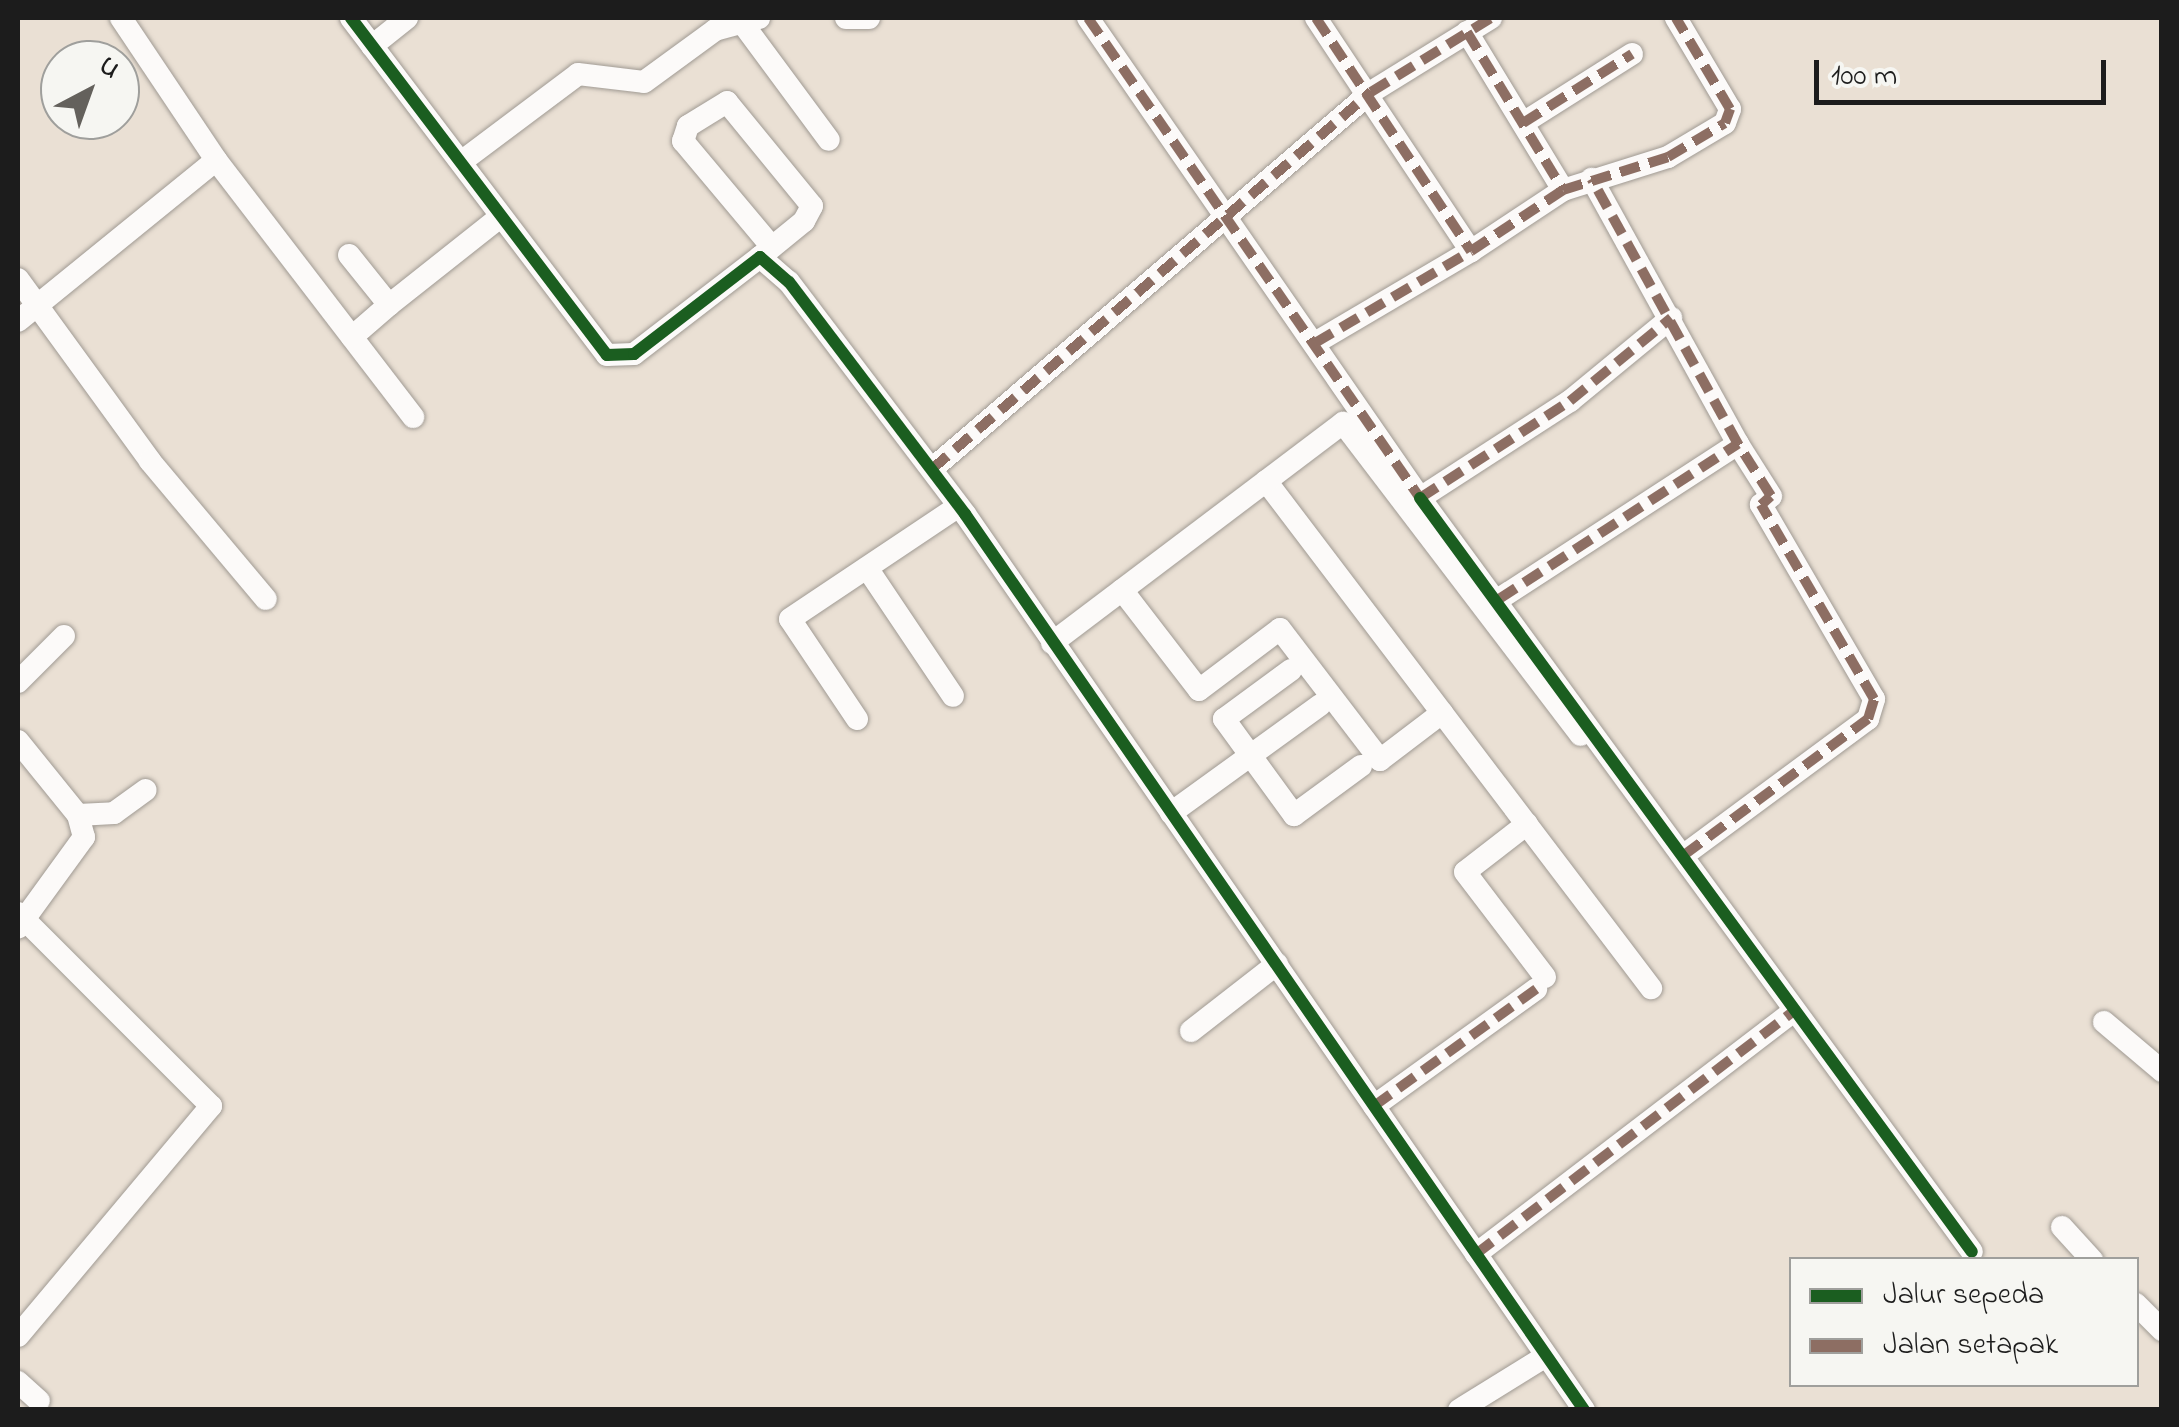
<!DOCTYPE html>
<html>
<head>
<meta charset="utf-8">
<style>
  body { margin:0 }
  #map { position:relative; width:2179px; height:1427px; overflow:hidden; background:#eae0d4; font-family:"Indie Flower",sans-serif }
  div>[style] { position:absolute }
  .roads { filter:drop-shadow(0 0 2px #a09a93) drop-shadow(0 0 2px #a09a93) }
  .minor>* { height:22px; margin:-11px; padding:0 11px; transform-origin:11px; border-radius:11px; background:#fcfaf9 }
  .quiet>* { height:10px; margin-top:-5px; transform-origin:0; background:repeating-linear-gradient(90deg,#8d6e63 0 20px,transparent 0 30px) }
  .cycleway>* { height:12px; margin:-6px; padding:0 6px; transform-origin:6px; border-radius:6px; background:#1b5e20 }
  span { translate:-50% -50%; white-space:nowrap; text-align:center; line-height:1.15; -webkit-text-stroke:8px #f6f6f2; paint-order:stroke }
  .frame { position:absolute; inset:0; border:20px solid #1c1c1c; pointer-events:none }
  .legend { position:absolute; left:1789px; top:1257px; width:350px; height:130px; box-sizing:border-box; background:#f6f6f2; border:2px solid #9f9f9c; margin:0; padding:12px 18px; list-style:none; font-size:30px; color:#1c1c1c }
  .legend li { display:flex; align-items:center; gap:20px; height:50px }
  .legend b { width:50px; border:2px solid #9f9f9c }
  .north { position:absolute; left:40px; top:40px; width:100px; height:100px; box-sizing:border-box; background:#f6f6f2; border:2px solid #9f9f9c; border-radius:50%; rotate:41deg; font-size:28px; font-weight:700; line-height:40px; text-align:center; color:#1c1c1c }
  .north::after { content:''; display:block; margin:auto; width:35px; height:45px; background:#64615c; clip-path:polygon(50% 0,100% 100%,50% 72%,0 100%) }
  .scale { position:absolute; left:1814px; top:60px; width:292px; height:45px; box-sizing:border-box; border:5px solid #1c1c1c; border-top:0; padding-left:12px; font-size:30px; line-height:35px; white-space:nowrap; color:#1c1c1c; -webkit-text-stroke:8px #f6f6f2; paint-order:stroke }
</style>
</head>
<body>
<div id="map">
  <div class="roads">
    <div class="minor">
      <div style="left:121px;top:18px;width:171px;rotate:56.2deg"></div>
      <div style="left:216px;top:160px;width:324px;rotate:52.5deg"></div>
      <div style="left:351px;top:18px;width:423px;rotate:52.8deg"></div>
      <div style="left:607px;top:355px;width:27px;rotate:-2deg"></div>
      <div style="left:634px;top:354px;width:159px;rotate:-37.6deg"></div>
      <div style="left:760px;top:257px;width:38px;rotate:41deg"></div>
      <div style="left:789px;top:282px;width:291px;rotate:52.8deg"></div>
      <div style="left:965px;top:514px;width:1089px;rotate:55.36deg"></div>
      <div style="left:846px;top:18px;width:23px"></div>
      <div style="left:1088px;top:18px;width:584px;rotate:55.33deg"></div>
      <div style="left:1420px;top:498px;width:179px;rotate:-32.9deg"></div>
      <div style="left:1570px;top:401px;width:131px;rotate:-39.4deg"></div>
      <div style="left:1316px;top:18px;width:280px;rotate:56.4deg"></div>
      <div style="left:1471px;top:251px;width:110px;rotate:-33.5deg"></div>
      <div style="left:1563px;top:190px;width:110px;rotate:-17.4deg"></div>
      <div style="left:1668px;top:157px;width:66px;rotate:-30.8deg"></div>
      <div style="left:1725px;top:123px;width:15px;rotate:-70deg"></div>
      <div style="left:1730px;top:109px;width:106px;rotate:-120.7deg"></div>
      <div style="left:746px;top:28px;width:139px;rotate:53.5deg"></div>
      <div style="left:1467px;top:32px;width:185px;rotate:58.7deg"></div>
      <div style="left:372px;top:46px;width:45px;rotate:-38.7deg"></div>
      <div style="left:1523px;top:123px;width:129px;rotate:-32.3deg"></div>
      <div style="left:461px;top:162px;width:146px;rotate:-36.9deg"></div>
      <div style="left:578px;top:74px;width:66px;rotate:6.9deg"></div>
      <div style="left:644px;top:82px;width:88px;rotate:-36.2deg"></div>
      <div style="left:715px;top:30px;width:46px;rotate:-15.3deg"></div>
      <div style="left:349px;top:255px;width:64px;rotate:51.3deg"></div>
      <div style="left:389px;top:305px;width:142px;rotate:-38.4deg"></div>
      <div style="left:760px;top:257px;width:57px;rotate:-39.3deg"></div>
      <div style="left:804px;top:221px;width:17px;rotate:-62deg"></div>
      <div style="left:812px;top:206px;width:134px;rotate:-129.3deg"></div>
      <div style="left:727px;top:102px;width:46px;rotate:148.4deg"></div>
      <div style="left:688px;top:126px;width:16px;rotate:108deg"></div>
      <div style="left:683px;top:141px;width:138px;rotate:50deg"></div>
      <div style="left:18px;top:279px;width:225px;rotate:54deg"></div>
      <div style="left:150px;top:461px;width:180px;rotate:50deg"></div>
      <div style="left:18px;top:321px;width:255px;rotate:-39.1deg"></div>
      <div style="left:352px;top:337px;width:49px;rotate:-40.9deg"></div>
      <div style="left:1315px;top:343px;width:181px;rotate:-30.5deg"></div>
      <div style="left:932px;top:469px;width:579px;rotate:-40.65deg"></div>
      <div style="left:1371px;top:92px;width:141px;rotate:-31.7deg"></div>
      <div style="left:1266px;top:481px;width:637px;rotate:52.79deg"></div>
      <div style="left:1420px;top:498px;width:934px;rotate:53.79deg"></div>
      <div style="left:867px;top:568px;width:154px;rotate:56.1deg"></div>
      <div style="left:1122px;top:590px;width:126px;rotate:52.4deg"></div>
      <div style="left:1199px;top:690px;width:101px;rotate:-37deg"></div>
      <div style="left:1280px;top:629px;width:165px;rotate:52.6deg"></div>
      <div style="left:1380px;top:760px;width:78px;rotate:-37.2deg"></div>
      <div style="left:1499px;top:599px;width:285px;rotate:-33deg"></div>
      <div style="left:1738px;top:444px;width:303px;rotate:-118.9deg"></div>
      <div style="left:1052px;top:643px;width:365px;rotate:-37.1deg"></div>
      <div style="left:1343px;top:423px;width:392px;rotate:52.7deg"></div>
      <div style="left:1291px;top:670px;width:83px;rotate:143.8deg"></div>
      <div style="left:1224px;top:719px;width:119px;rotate:53.9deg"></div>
      <div style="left:1294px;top:815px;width:83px;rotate:-36.2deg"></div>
      <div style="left:18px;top:682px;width:65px;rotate:-45deg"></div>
      <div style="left:857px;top:719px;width:120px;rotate:-123.8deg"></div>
      <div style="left:790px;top:619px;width:203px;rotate:-33.8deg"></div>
      <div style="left:18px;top:741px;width:95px;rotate:51deg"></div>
      <div style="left:78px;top:815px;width:23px;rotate:75deg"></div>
      <div style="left:84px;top:837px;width:112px;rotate:126deg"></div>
      <div style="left:1171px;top:813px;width:184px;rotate:-35.9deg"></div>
      <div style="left:78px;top:815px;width:36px;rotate:-3deg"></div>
      <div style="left:114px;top:813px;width:39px;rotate:-36deg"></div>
      <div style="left:1527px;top:824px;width:78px;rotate:142.3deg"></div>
      <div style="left:1465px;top:872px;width:132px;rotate:52.7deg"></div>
      <div style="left:1684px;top:855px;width:229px;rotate:-36.5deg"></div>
      <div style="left:1868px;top:719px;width:21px;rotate:-73deg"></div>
      <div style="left:1874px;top:699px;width:225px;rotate:-120.2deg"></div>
      <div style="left:1761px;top:505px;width:13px;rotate:-42deg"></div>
      <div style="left:1771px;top:496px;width:62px;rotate:-122.4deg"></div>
      <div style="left:18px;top:913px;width:273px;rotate:45deg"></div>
      <div style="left:211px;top:1106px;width:300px;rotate:130deg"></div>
      <div style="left:2104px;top:1022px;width:76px;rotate:40.2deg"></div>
      <div style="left:1191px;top:1031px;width:109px;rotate:-37.9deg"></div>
      <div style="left:1374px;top:1106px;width:200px;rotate:-35.8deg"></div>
      <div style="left:2062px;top:1227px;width:45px;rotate:47.7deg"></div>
      <div style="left:1476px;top:1254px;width:398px;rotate:-37.4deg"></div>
      <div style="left:2136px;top:1304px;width:37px;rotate:45deg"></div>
      <div style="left:18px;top:1382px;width:28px;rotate:42deg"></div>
      <div style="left:1459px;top:1410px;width:102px;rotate:-31.8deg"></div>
    </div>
  </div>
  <div class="quiet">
    <div style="left:1088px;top:18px;width:584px;rotate:55.33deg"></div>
    <div style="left:1420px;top:498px;width:179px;rotate:-32.9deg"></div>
    <div style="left:1570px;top:401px;width:131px;rotate:-39.4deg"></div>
    <div style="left:1316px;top:18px;width:280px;rotate:56.4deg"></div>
    <div style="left:1471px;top:251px;width:110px;rotate:-33.5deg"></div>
    <div style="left:1563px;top:190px;width:110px;rotate:-17.4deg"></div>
    <div style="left:1668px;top:157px;width:66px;rotate:-30.8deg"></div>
    <div style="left:1725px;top:123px;width:15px;rotate:-70deg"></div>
    <div style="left:1730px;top:109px;width:106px;rotate:-120.7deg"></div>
    <div style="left:1467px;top:32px;width:185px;rotate:58.7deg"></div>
    <div style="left:1523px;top:123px;width:129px;rotate:-32.3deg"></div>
    <div style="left:1315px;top:343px;width:181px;rotate:-30.5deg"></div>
    <div style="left:932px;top:469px;width:579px;rotate:-40.65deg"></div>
    <div style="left:1371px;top:92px;width:141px;rotate:-31.7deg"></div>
    <div style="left:1499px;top:599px;width:285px;rotate:-33deg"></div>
    <div style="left:1738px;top:444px;width:303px;rotate:-118.9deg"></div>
    <div style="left:1684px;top:855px;width:229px;rotate:-36.5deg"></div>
    <div style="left:1868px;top:719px;width:21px;rotate:-73deg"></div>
    <div style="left:1874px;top:699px;width:225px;rotate:-120.2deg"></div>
    <div style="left:1761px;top:505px;width:13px;rotate:-42deg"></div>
    <div style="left:1771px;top:496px;width:62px;rotate:-122.4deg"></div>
    <div style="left:1374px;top:1106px;width:200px;rotate:-35.8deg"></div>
    <div style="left:1476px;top:1254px;width:398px;rotate:-37.4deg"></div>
  </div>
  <div class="cycleway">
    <div style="left:351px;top:18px;width:423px;rotate:52.8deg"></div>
    <div style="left:607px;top:355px;width:27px;rotate:-2deg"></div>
    <div style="left:634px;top:354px;width:159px;rotate:-37.6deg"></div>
    <div style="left:760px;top:257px;width:38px;rotate:41deg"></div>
    <div style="left:789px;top:282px;width:291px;rotate:52.8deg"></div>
    <div style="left:965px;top:514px;width:1089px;rotate:55.36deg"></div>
    <div style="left:1420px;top:498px;width:934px;rotate:53.79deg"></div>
  </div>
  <div class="frame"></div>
  <ul class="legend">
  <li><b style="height:12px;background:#1b5e20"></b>Jalur sepeda</li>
  <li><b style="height:12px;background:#8d6e63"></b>Jalan setapak</li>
  </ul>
  <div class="north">U</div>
  <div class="scale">100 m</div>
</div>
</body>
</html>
